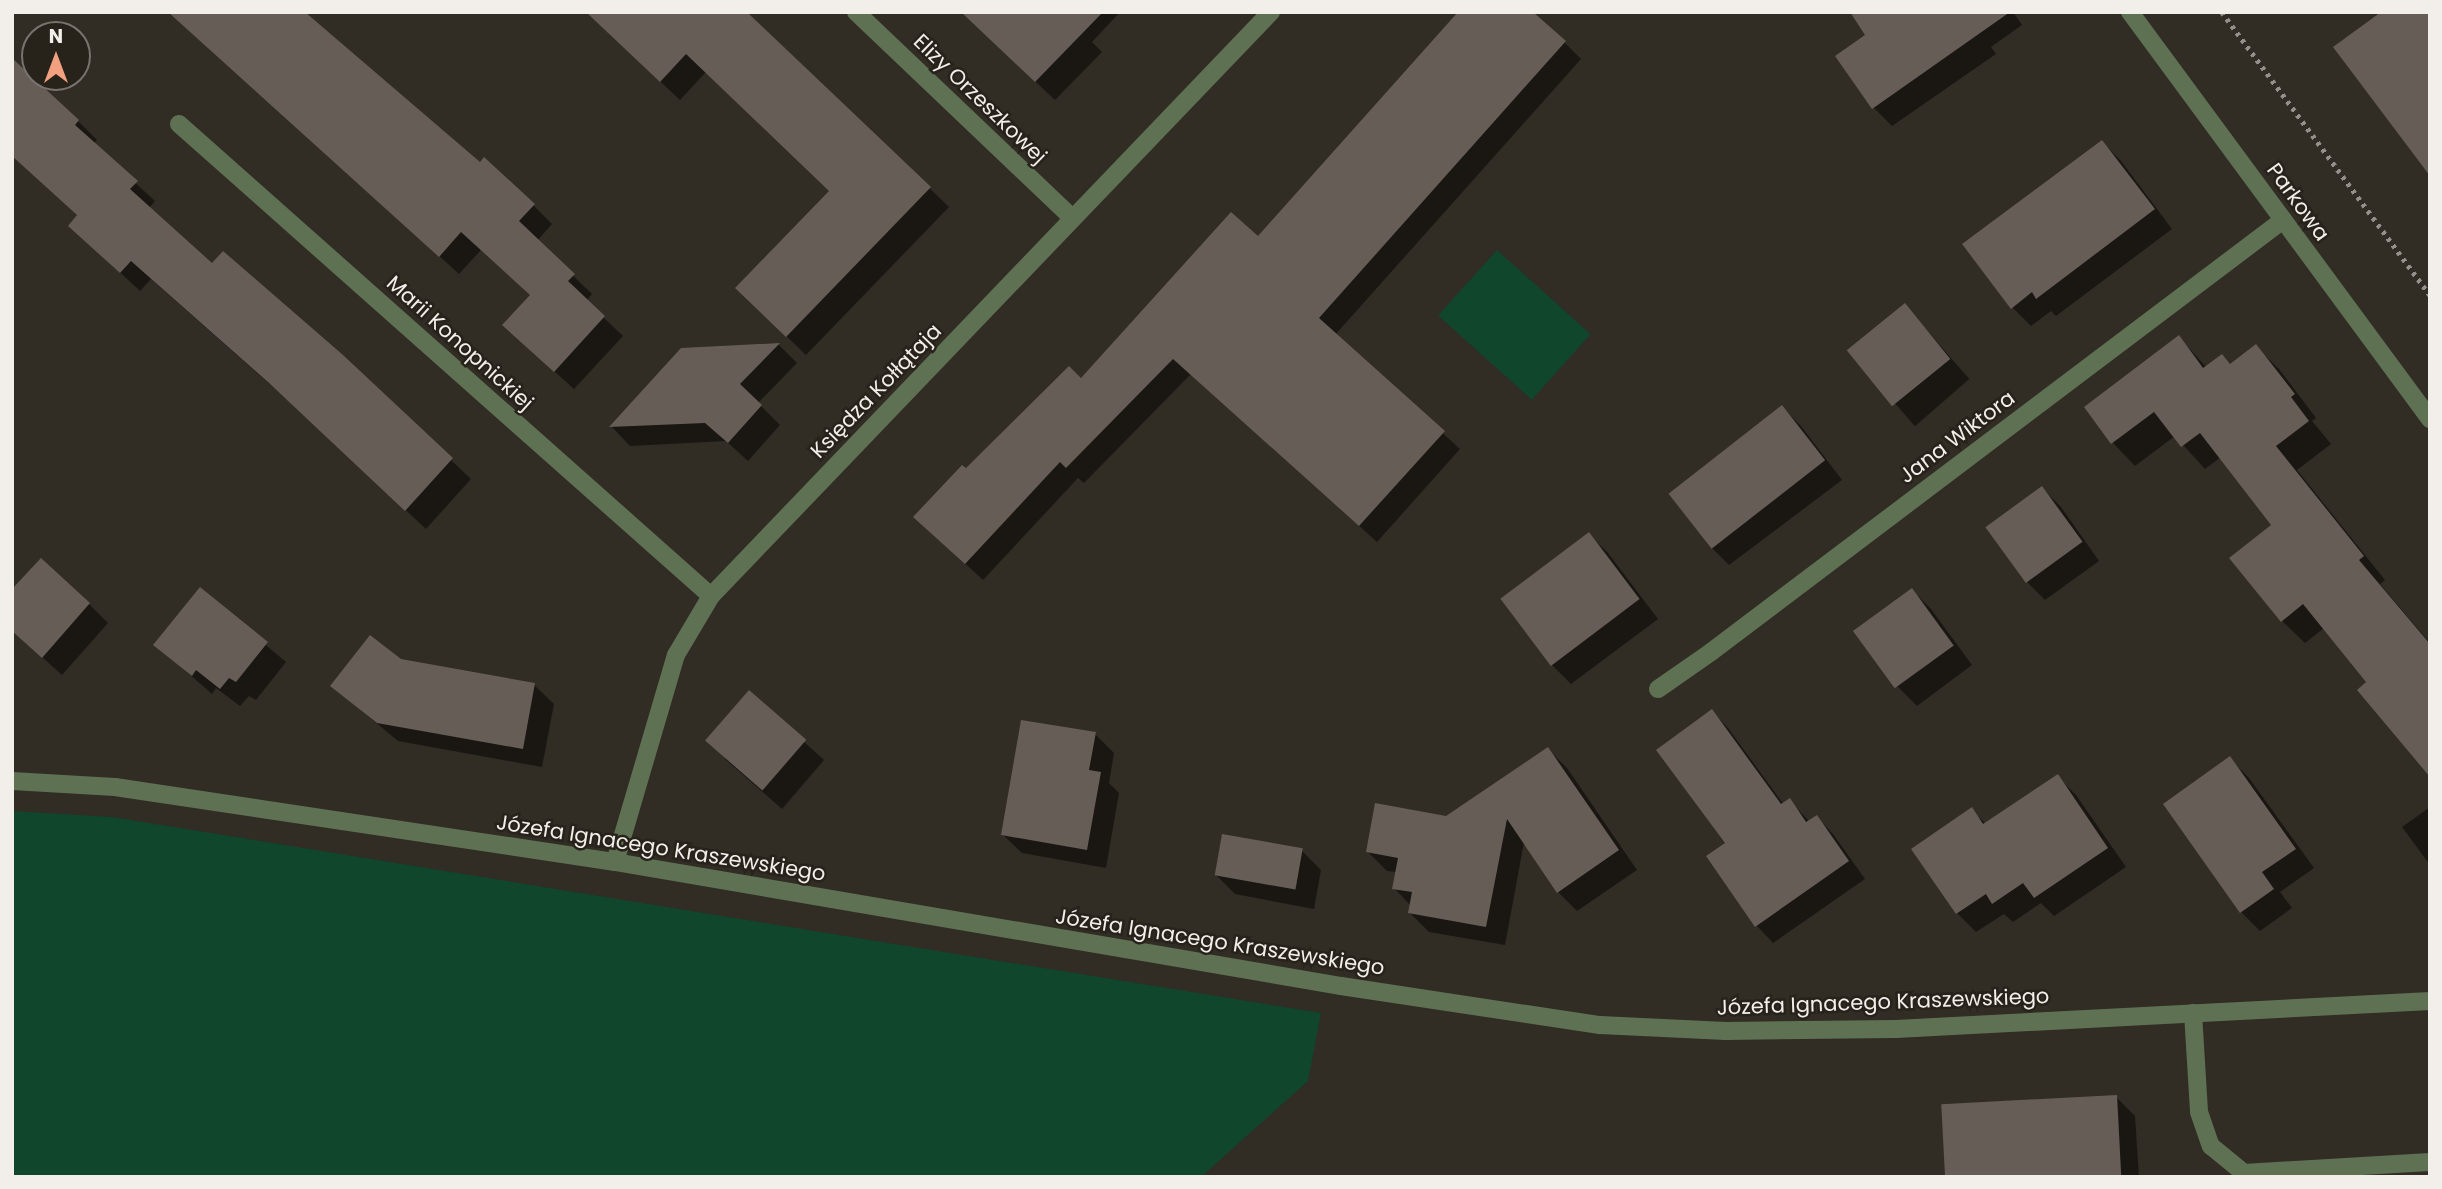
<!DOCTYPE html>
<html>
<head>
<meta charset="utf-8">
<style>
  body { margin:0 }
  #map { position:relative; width:2442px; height:1189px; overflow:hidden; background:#312c24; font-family:Poppins,sans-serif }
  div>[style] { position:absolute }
  .green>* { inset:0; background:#10462b; transform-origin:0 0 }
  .shadow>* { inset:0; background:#0007; transform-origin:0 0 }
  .building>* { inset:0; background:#665d56; transform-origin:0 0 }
  .path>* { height:4.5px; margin-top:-2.25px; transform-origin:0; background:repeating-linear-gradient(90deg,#95918a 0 3.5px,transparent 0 8.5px) }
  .lane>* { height:18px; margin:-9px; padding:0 9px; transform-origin:9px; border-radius:9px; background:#5f7153 }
  .street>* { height:18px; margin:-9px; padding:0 9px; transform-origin:9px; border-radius:9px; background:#5f7153 }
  span { translate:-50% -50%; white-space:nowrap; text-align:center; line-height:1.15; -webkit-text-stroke:5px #27221a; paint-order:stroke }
  .street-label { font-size:21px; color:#f2eee9 }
  .frame { position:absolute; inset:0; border:14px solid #f2eee9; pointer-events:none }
  .north { position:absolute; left:21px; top:21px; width:70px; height:70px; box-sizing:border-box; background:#27221a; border:2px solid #78746d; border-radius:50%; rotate:0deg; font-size:19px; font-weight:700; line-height:28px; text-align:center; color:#f2eee9 }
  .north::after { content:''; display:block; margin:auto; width:24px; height:32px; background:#f2a07f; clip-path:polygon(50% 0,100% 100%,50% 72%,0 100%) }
</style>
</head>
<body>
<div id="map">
  <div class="green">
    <div style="left:1497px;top:250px;width:126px;height:88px;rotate:42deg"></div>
    <div style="clip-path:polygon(12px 811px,112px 817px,1321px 1013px,1308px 1081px,1201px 1177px,12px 1177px)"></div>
  </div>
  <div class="shadow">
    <div style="clip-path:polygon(172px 12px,480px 164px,533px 205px,552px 224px,537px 241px,592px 294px,586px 301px,623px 336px,574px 389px,524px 344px,532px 296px,481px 250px,459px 274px)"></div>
    <div style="clip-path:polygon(747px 12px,949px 207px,806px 355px,756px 307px,832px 192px,706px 72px,680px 100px,628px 51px)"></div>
    <div style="clip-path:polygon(977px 12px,1120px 12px,1092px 42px,1102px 52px,1055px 100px,1004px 52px)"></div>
    <div style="clip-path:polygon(1868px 12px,2013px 12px,2022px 25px,1991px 47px,1996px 54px,1892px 126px,1873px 107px)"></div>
    <div style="clip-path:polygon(1564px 42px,1581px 59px,1335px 335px,1460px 449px,1377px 542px,1191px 374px,1084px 483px,1078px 478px,983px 580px,933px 534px,966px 470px,1081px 381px)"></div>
    <div style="clip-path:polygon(78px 121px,97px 140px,93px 144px,155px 201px,149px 208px,212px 266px,341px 356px,471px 479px,426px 529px,290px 402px,151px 279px,140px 291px,70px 226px,79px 216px,12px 155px)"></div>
    <div style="clip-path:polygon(2102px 142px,2121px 161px,2172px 229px,2056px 316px,2051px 311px,2031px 326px,2012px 307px)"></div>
    <div style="left:1905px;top:305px;width:98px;height:72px;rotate:49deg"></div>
    <div style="clip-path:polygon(2179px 337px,2207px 368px,2231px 366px,2256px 347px,2279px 369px,2316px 418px,2312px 421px,2331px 444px,2297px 470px,2385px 580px,2380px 584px,2430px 643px,2430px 774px,2368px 682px,2324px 628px,2305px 643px,2282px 621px,2273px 526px,2221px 457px,2205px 469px,2175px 436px,2135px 466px,2113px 443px,2086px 408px)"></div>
    <div style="clip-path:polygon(779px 345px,797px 363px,758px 403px,780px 425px,748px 461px,726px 441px,630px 446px,612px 427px,682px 350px)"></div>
    <div style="clip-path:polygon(1782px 407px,1801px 426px,1842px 480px,1729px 565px,1710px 546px)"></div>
    <div style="clip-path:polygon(2042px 488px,2061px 507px,2099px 561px,2045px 600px,2026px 581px)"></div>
    <div style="clip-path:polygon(1589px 534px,1608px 553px,1658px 619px,1571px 684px,1552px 665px)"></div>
    <div style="clip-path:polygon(200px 590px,286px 662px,256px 700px,249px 696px,240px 706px,216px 688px,212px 694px,156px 645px)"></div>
    <div style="clip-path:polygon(1912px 590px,1931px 609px,1972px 665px,1917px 706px,1898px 687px)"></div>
    <div style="clip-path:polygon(89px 604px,108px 623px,62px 675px,12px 630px)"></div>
    <div style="clip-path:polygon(400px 661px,534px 685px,554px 704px,542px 767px,398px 741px,332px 686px)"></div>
    <div style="clip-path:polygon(749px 692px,824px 760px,782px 809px,725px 759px)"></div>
    <div style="clip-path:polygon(1712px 711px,1728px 728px,1784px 805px,1790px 801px,1810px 822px,1817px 817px,1833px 834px,1865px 879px,1773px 943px,1757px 926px,1708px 856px,1728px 843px)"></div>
    <div style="clip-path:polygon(1095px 734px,1114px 753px,1109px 783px,1119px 793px,1106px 868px,1022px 853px,1002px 834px)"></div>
    <div style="clip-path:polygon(1548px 749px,1567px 768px,1637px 870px,1577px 911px,1558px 892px,1524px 842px,1505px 945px,1429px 932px,1410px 913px,1411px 906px,1394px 888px,1397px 872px,1387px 871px,1368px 852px,1446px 818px)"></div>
    <div style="clip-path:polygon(2230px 759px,2249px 778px,2314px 868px,2280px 892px,2292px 908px,2260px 931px,2241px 912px,2165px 805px)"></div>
    <div style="clip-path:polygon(2057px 776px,2076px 795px,2126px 867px,2054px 916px,2041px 903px,2013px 922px,2004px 914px,1976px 932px,1957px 913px,1971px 810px,1986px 824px)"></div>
    <div style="clip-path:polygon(2430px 807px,2430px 865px,2402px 827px)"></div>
    <div style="clip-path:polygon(1302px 851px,1321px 870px,1314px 909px,1235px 894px,1215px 874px)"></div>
    <div style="clip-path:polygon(2116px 1097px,2135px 1116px,2139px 1177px,1946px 1177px)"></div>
  </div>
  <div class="building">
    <div style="clip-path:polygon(168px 12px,305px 12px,480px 162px,484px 157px,535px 204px,519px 221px,575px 274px,568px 281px,605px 316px,554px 372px,502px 325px,530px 295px,461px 232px,439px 257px)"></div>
    <div style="clip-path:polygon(586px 12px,747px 12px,931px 187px,786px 337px,735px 288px,829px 191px,686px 54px,660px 82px)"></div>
    <div style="clip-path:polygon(961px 12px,1103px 12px,1035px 82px)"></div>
    <div style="clip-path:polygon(1458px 12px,1533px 12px,1566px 41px,1319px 318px,1445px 431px,1359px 526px,1173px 359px,1066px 468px,1060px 462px,965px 564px,913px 517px,962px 465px,966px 468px,1069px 366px,1081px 378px,1231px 212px,1258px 236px)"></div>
    <div style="clip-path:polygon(1850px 12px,2010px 12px,1872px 109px,1835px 56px,1865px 35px)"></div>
    <div style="clip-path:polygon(2381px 12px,2430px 12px,2430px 176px,2333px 47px)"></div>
    <div style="clip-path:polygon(12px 58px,79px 120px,75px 125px,138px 181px,130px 189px,212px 263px,223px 251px,343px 355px,453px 458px,405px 511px,269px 383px,131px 261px,120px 273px,68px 226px,77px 215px,12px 156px)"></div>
    <div style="clip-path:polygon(2102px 140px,2155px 209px,2036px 299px,2032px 292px,2011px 309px,1962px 244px)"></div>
    <div style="left:1905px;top:303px;width:72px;height:75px;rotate:51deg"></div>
    <div style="clip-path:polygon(2179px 335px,2203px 368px,2222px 354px,2230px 364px,2256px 344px,2295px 394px,2291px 397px,2309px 421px,2276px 446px,2364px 556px,2359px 560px,2430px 644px,2430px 777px,2357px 690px,2366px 682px,2303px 604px,2281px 622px,2229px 558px,2271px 525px,2200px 433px,2181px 447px,2154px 412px,2111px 444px,2084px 407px)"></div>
    <div style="clip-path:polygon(780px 343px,740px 384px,762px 405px,728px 443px,705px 423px,609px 427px,681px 348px)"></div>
    <div style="left:1782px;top:405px;width:70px;height:144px;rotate:52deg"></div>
    <div style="left:2042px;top:486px;width:69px;height:70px;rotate:54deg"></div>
    <div style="left:1589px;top:532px;width:84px;height:111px;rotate:53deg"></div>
    <div style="clip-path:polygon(41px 558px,90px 603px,42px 658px,12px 631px,12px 589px)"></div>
    <div style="clip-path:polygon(200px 587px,268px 642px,236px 682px,229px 678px,220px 689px,196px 670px,192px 676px,153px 645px)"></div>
    <div style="left:1912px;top:588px;width:71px;height:73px;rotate:54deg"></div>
    <div style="clip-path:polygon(370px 635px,401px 659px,535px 683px,523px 749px,377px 723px,330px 686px)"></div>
    <div style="left:749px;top:690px;width:76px;height:67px;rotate:41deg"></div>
    <div style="clip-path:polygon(1712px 709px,1781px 804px,1790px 798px,1806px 822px,1817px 815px,1849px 861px,1755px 927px,1706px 856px,1725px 843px,1656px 750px)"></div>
    <div style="clip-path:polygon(1021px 720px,1096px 732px,1089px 770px,1101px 772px,1087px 850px,1001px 835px)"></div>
    <div style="clip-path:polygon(1548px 747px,1619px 850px,1557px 893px,1507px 819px,1486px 927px,1408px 913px,1412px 892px,1392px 889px,1398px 858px,1366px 852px,1375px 803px,1446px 816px)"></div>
    <div style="clip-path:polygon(2230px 756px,2296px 849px,2262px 872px,2274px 889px,2240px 913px,2163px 804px)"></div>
    <div style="clip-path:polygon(2058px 774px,2108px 848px,2034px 898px,2023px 883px,1992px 904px,1986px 894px,1956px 914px,1911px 849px,1972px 807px,1983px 824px)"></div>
    <div style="left:1222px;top:834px;width:82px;height:42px;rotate:10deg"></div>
    <div style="left:2117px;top:1095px;width:82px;height:176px;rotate:87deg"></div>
  </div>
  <div class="path">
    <div style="left:2222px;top:12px;width:351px;rotate:53.7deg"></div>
  </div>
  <div class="lane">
    <div style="left:2193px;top:1013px;width:99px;rotate:86.5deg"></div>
    <div style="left:2199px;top:1112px;width:36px;rotate:71deg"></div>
    <div style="left:2211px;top:1146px;width:43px;rotate:39.3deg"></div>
    <div style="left:2244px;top:1173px;width:186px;rotate:-3.4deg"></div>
  </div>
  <div class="street">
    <div style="left:856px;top:12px;width:298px;rotate:43.6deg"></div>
    <div style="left:2130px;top:12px;width:506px;rotate:53.61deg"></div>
    <div style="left:179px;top:124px;width:711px;rotate:41.58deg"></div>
    <div style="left:1658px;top:689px;width:65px;rotate:-34.9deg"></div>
    <div style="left:1711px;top:652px;width:717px;rotate:-37.06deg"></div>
    <div style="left:12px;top:781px;width:103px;rotate:3.3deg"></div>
    <div style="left:115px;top:787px;width:506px;rotate:8.53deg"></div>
    <div style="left:615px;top:862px;width:737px;rotate:9.69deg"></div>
    <div style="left:1341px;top:986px;width:262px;rotate:8.6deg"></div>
    <div style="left:1600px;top:1025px;width:126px;rotate:2.7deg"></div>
    <div style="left:1726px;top:1031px;width:170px;rotate:-0.7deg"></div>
    <div style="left:1896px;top:1029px;width:535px;rotate:-3deg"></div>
    <div style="left:615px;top:862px;width:216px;rotate:-73.6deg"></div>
    <div style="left:676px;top:655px;width:69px;rotate:-59.3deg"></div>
    <div style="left:711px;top:596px;width:809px;rotate:-46.2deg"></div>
  </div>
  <div class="street-label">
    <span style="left:980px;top:99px;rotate:44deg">Elizy Orzeszkowej</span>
    <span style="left:2298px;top:202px;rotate:54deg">Parkowa</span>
    <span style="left:460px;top:343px;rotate:42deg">Marii Konopnickiej</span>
    <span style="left:876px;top:391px;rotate:-46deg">Księdza Kołłątaja</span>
    <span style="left:1957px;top:437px;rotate:-37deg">Jana Wiktora</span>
    <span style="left:661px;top:848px;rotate:9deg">Józefa Ignacego Kraszewskiego</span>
    <span style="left:1220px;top:942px;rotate:9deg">Józefa Ignacego Kraszewskiego</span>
    <span style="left:1883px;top:1002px;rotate:-2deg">Józefa Ignacego Kraszewskiego</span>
  </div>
  <div class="frame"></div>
  <div class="north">N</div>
</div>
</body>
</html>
